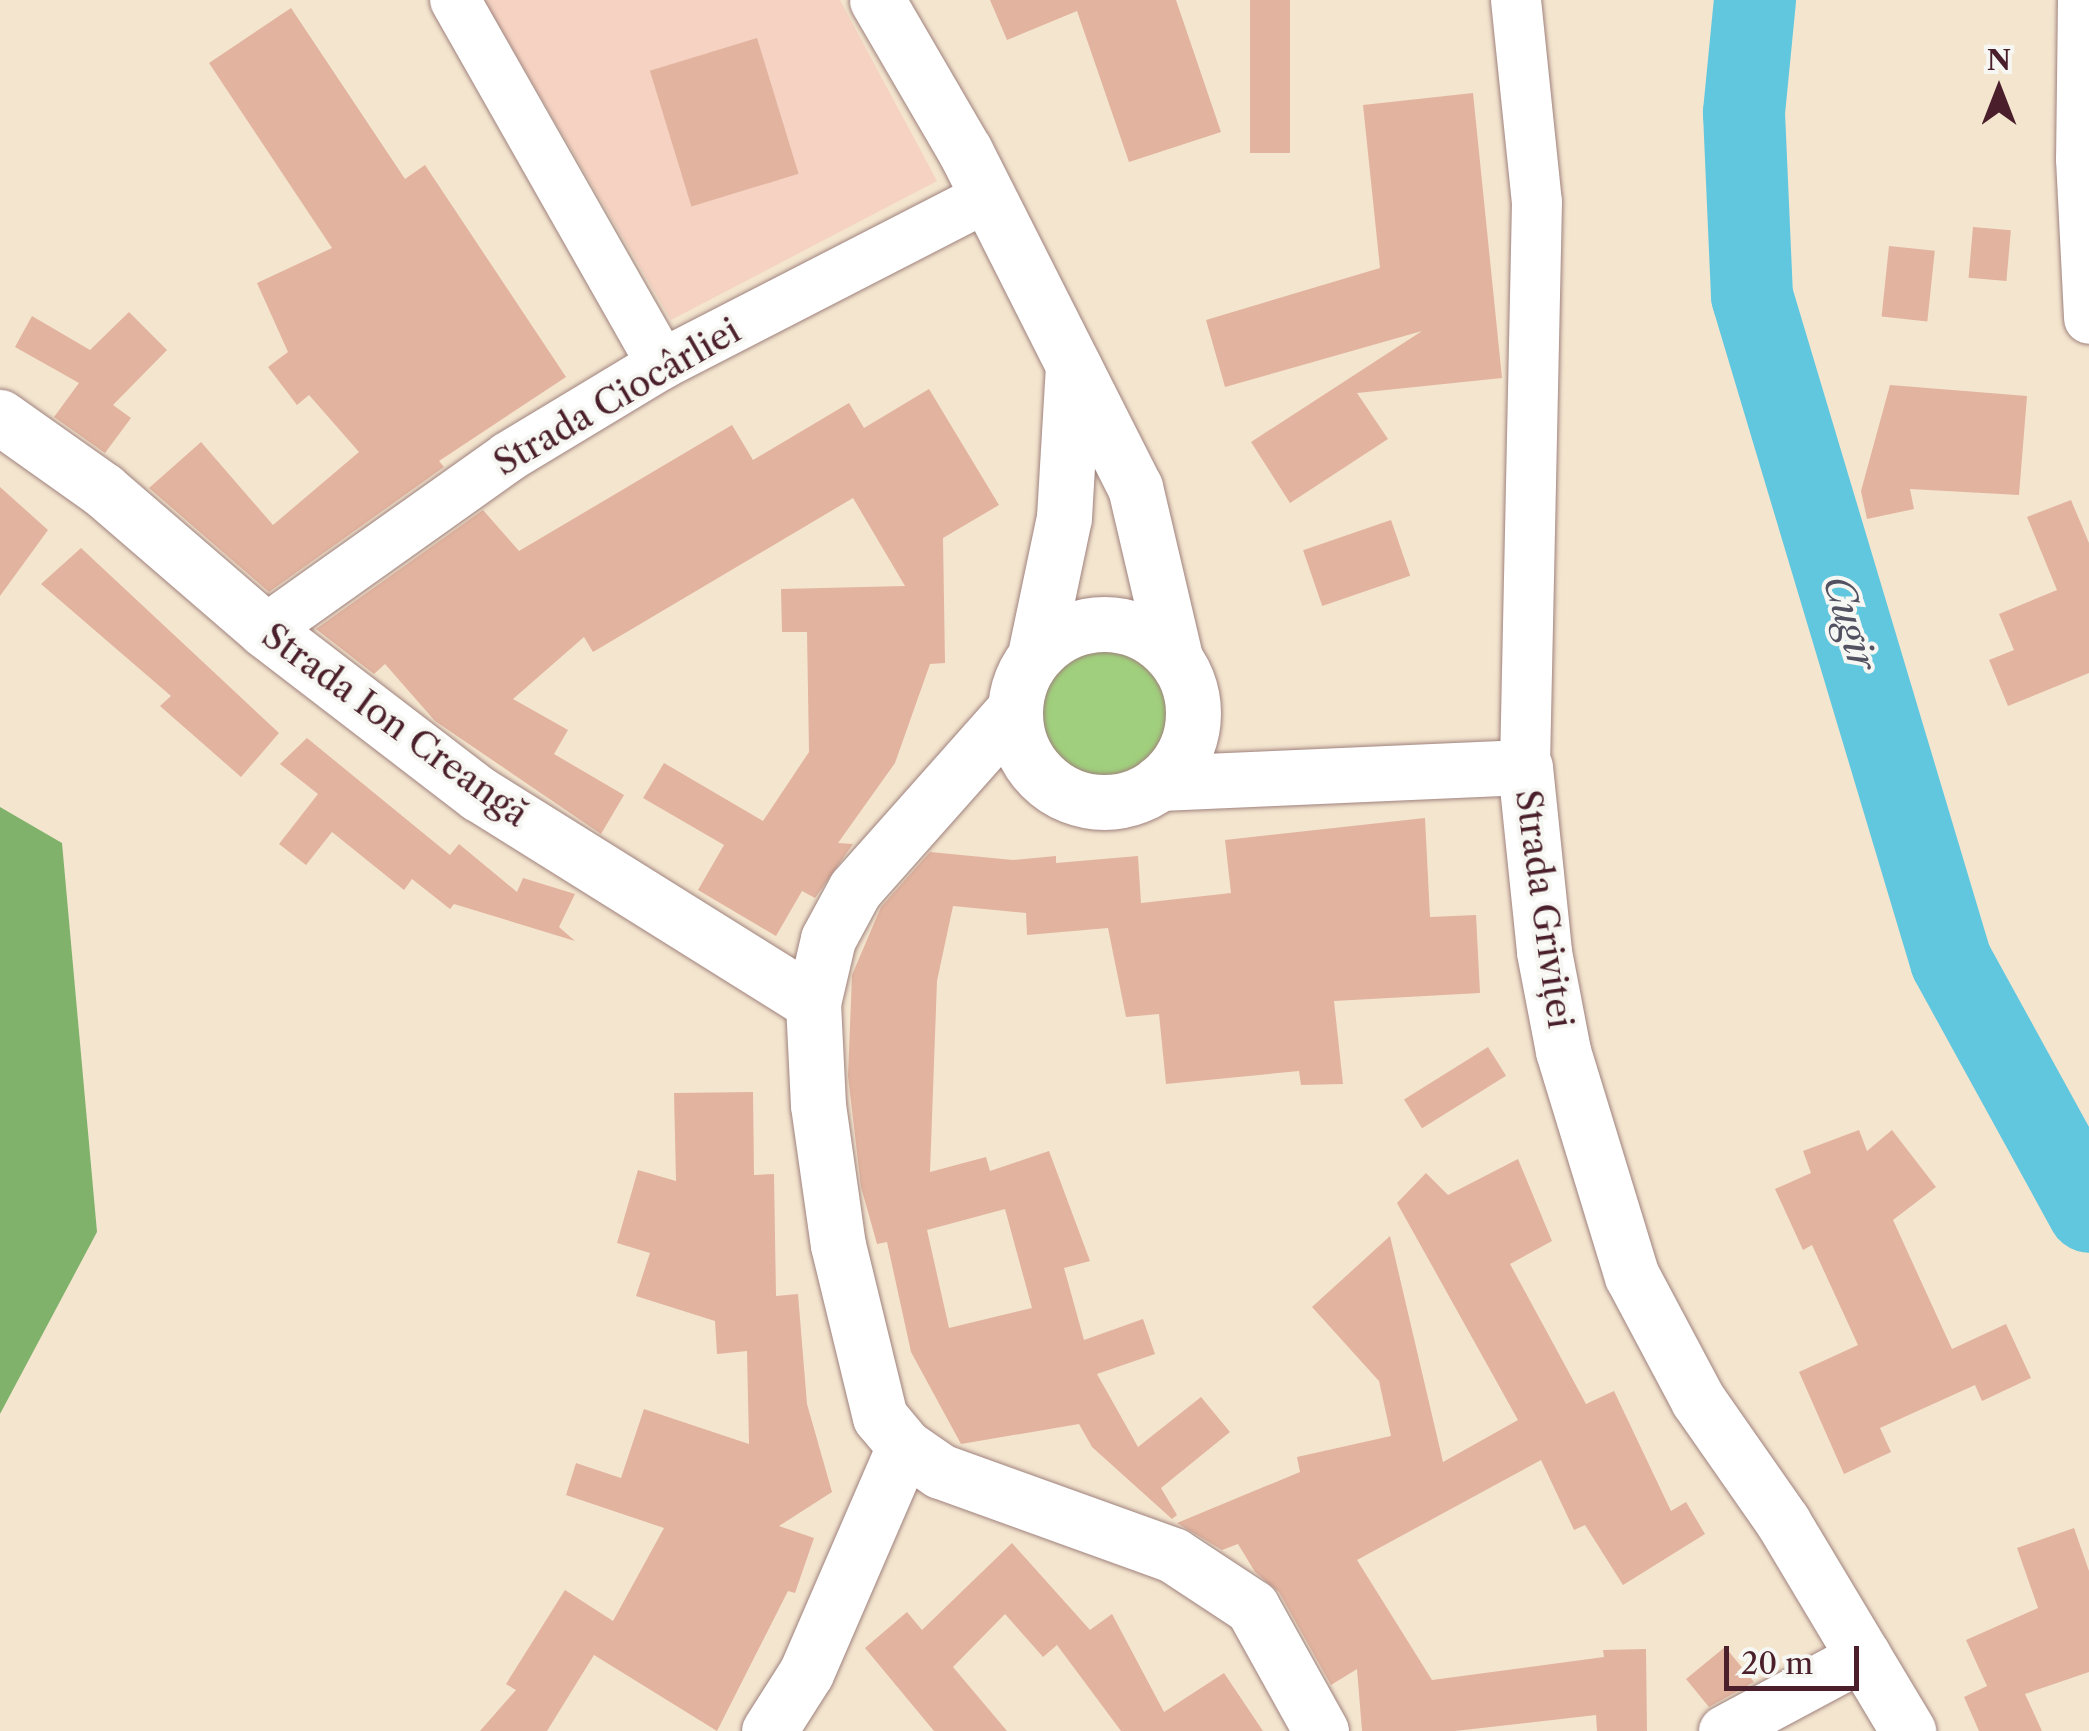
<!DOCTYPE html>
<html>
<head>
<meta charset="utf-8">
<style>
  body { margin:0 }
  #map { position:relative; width:2089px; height:1731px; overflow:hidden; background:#f4e5cf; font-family:"Libre Caslon Text",serif }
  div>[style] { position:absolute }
  .built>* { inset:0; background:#f5d2c2 }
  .green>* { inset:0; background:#a0cf7d }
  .round { border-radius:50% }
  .forest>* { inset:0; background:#80b26c }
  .river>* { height:82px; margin:-41px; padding:0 41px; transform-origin:41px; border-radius:41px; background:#61c7de }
  .building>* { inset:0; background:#e2b39f; transform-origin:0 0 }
  .roads { filter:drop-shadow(0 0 2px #9f827d) drop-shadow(0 0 2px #9f827d) }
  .street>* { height:50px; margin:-25px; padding:0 25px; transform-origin:25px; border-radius:25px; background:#fff }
  .secondary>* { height:55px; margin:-27.5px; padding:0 27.5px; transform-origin:27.5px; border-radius:27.5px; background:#fff }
  .secondary>.ring { margin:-27.5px; padding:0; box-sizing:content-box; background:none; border:55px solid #fff; border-radius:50% }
  span { translate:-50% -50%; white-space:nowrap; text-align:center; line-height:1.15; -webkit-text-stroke:8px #f6f6f2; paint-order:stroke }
  .street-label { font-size:35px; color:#4a1f2b }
  .water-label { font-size:38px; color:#515161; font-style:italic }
  .north { position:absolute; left:1949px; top:40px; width:100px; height:100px; -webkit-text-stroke:8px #f6f6f2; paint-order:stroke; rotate:0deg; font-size:28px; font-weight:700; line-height:40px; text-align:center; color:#4a1f2b }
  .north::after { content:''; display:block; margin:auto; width:35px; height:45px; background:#4a1f2b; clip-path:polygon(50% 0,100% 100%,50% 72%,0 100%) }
  .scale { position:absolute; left:1724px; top:1646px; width:135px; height:45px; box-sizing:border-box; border:5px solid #4a1f2b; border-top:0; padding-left:12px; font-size:30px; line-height:35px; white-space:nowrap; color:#4a1f2b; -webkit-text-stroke:8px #f6f6f2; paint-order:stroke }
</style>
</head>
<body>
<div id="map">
  <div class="built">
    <div style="clip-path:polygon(484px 0,840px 0,937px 181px,671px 320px)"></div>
  </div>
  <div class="green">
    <div class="round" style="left:1032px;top:640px;width:140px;height:140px"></div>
  </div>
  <div class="forest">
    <div style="clip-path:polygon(0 807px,62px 843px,97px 1232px,0 1414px)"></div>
  </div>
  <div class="river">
    <div style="left:1755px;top:0;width:114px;rotate:95.6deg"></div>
    <div style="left:1744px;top:113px;width:183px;rotate:87.5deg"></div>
    <div style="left:1752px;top:296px;width:694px;rotate:73.34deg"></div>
    <div style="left:1951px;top:961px;width:286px;rotate:61.2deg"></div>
  </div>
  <div class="building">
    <div style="clip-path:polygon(990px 0,1176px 0,1221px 132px,1129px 162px,1077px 11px,1007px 40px)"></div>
    <div style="left:1250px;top:0;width:40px;height:153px"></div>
    <div style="clip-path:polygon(291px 8px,405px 179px,425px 165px,566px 377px,439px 461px,444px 467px,269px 592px,149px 488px,201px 442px,273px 525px,359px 452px,309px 395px,297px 405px,268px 367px,288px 352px,257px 283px,332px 248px,209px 63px)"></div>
    <div style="left:757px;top:38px;width:142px;height:112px;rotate:73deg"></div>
    <div style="clip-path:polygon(1473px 93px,1502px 378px,1357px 393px,1388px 439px,1290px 503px,1251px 442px,1422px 331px,1225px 387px,1206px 320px,1380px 268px,1363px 105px)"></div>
    <div style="left:1973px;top:227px;width:38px;height:51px;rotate:5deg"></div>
    <div style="left:1889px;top:246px;width:46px;height:71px;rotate:6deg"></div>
    <div style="clip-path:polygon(129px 312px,167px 350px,113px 405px,131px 418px,105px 453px,54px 417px,79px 383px,15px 347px,32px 316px,90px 350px)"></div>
    <div style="clip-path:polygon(1890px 385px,2027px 396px,2019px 495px,1910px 489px,1914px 509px,1867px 519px,1861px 491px)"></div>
    <div style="clip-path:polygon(929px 389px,999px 505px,943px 538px,945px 663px,930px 664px,895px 763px,838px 843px,853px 844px,815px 898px,802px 891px,776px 936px,698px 890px,724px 845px,643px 798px,664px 763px,763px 821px,809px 752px,807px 632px,782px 632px,781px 589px,905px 586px,853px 498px,593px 652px,584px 637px,513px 699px,568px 730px,554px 754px,624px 795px,601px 834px,435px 721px,385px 664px,374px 674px,316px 629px,483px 510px,519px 551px,732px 425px,753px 460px,849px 403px,864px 428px)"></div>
    <div style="clip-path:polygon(0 487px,48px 530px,0 596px)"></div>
    <div style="clip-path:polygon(2071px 500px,2089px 543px,2089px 673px,2008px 706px,1989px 660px,2014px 650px,1999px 614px,2057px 590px,2027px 517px)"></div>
    <div style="left:1391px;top:520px;width:59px;height:93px;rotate:71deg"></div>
    <div style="clip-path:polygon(81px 548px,279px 733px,241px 777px,160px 706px,171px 696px,41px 584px)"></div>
    <div style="clip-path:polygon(307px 738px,450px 855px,459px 844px,517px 892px,523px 878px,575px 894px,559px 927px,575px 941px,454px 904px,450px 909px,412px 879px,404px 890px,332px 832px,306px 865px,279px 844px,318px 794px,280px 764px)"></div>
    <div style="clip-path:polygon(evenodd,1425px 818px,1430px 917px,1476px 915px,1480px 993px,1334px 1001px,1343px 1084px,1301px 1085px,1299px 1071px,1166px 1084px,1159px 1014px,1126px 1017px,1108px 928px,1027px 935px,1026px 913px,953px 906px,937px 981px,930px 1172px,986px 1157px,990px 1171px,1049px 1151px,1090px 1261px,1064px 1268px,1084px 1340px,1143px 1319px,1155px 1354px,1097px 1374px,1138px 1447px,1201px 1397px,1230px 1432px,1161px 1488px,1177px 1515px,1172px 1519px,1092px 1447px,1079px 1424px,961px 1444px,911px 1352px,887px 1242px,877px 1244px,861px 1187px,848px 1076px,852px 975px,881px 907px,930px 852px,1013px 860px,1056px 856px,1056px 863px,1138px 856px,1141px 903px,1231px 893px,1225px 840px,1425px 818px,1005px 1209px,1032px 1308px,949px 1328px,927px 1230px,1005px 1209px)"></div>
    <div style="left:1488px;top:1047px;width:34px;height:99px;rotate:58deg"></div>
    <div style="clip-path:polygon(753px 1092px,754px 1175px,774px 1174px,776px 1296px,798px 1294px,807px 1404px,832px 1492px,779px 1526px,814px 1538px,795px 1593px,788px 1591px,717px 1731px,594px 1655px,547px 1731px,480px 1731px,516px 1690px,506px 1684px,565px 1590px,613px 1621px,664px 1528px,566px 1495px,576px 1463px,621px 1478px,644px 1409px,749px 1444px,747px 1351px,717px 1354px,715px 1321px,636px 1296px,650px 1253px,617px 1243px,638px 1170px,676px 1181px,674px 1093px)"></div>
    <div style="clip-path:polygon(1859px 1130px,1867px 1151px,1892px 1130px,1936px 1187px,1893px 1220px,1952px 1349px,2006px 1324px,2031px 1378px,1982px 1401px,1975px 1385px,1880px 1428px,1891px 1452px,1844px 1474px,1799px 1372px,1858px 1345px,1812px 1245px,1803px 1250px,1775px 1189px,1811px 1173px,1803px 1151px)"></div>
    <div style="clip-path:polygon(1518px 1159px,1552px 1241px,1510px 1264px,1586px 1404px,1614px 1391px,1671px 1511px,1686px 1502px,1705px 1534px,1623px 1585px,1585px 1525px,1574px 1530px,1541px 1460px,1357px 1560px,1432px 1680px,1604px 1657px,1603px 1650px,1646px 1649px,1647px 1731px,1597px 1731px,1596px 1715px,1455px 1731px,1362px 1731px,1357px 1669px,1331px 1685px,1279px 1592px,1255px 1572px,1238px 1544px,1222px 1550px,1177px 1523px,1300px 1472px,1297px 1457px,1391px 1436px,1379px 1381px,1312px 1307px,1390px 1236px,1443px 1462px,1518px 1420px,1397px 1203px,1426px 1173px,1448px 1195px)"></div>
    <div style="clip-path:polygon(2074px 1528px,2089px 1571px,2089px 1672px,2025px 1694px,2042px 1731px,1979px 1731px,1964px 1697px,1987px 1686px,1966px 1640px,2038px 1608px,2017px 1548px)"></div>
    <div style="clip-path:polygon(1012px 1543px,1090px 1630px,1112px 1614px,1164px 1712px,1224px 1673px,1263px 1731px,1121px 1731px,1057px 1645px,1043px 1657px,1005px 1614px,953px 1667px,1007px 1731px,934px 1731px,865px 1648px,907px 1612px,922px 1630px)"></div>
    <div style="clip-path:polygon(1725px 1647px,1754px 1682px,1709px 1707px,1686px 1679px)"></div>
  </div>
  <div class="roads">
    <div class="street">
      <div style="left:455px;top:0;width:419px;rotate:60.4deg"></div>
      <div style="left:1516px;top:0;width:203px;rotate:84.1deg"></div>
      <div style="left:1537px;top:202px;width:565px;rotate:91.22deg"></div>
      <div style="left:2083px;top:0;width:159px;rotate:90.7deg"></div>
      <div style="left:2081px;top:159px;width:160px;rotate:87.1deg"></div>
      <div style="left:265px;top:630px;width:298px;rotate:-35.4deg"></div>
      <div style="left:508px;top:457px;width:180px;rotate:-31.1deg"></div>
      <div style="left:662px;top:364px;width:368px;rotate:-27.2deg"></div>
      <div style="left:1724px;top:1731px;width:161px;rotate:-28.2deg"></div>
    </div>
    <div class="secondary">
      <div style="left:877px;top:0;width:175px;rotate:59.8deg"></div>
      <div style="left:965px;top:151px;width:377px;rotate:63.2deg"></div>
      <div style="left:1135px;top:487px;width:176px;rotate:76.8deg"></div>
      <div style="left:0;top:417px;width:126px;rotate:35.3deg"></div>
      <div style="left:103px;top:490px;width:214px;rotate:40.8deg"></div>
      <div style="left:265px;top:630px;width:270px;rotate:37.5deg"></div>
      <div style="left:479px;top:794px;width:394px;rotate:32deg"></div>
      <div class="ring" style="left:1015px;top:624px;width:123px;height:123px"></div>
      <div style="left:1035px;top:655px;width:141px;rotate:-78.1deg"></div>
      <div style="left:1064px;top:517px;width:152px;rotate:-86.6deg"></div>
      <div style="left:1014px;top:710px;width:239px;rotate:131.6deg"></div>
      <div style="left:855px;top:889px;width:57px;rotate:118.4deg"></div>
      <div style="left:828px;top:939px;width:66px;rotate:103.2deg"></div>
      <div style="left:813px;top:1003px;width:102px;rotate:87.2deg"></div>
      <div style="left:818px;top:1105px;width:141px;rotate:81.9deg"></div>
      <div style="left:838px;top:1245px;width:177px;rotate:76.3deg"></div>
      <div style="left:880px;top:1417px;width:38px;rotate:50deg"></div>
      <div style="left:904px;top:1446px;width:44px;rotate:34.8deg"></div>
      <div style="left:940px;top:1471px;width:248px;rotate:19.8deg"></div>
      <div style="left:1173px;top:1555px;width:95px;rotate:33.4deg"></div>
      <div style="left:1252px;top:1607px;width:142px;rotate:60.9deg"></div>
      <div style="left:1159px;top:783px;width:366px;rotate:-2.5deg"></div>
      <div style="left:1525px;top:767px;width:186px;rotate:84.1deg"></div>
      <div style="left:1544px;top:952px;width:101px;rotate:79.1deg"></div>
      <div style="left:1563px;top:1051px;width:235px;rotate:73deg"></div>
      <div style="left:1632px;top:1276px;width:140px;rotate:62deg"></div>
      <div style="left:1698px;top:1400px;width:149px;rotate:55.1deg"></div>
      <div style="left:1783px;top:1522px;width:244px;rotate:59.1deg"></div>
      <div style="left:769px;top:1731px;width:69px;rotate:-57.5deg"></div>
      <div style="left:806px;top:1673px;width:247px;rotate:-66.6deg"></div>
    </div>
  </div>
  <div class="street-label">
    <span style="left:617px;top:397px;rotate:-30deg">Strada Ciocârliei</span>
    <span style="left:395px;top:725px;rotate:36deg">Strada Ion Creangă</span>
    <span style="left:1544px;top:909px;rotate:82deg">Strada Griviței</span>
  </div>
  <div class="water-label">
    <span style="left:1850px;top:623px;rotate:73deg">Cugir</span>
  </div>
  <div class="north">N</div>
  <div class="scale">20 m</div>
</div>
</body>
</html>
